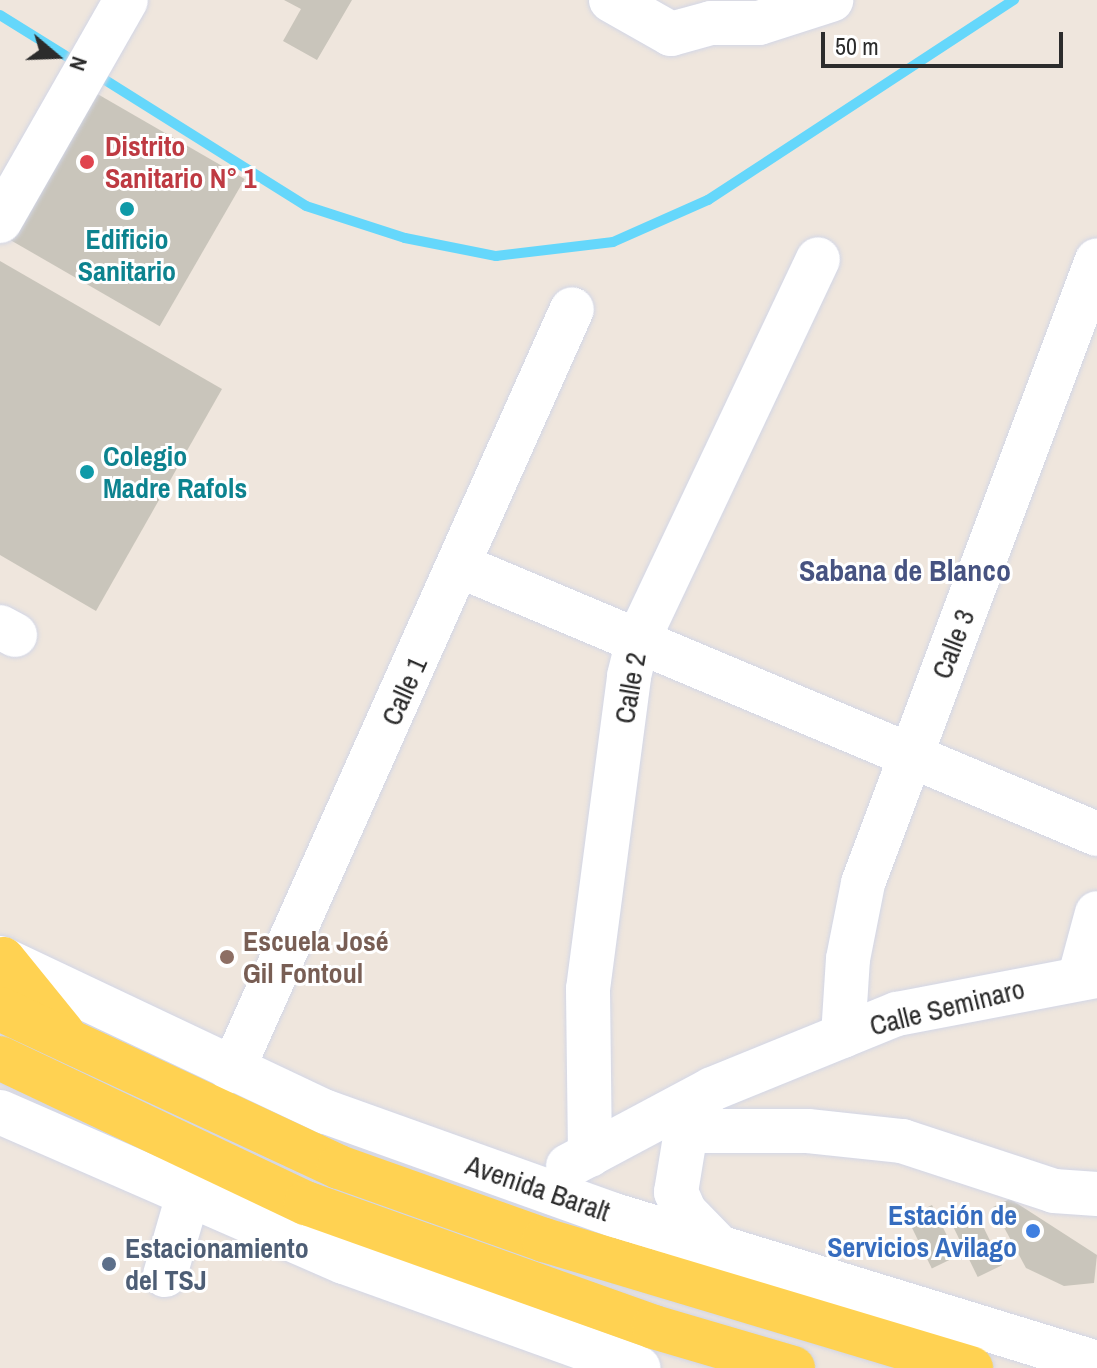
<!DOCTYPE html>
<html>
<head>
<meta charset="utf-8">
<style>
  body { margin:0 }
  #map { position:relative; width:1097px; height:1368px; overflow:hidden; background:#efe6dd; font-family:"Archivo Narrow",sans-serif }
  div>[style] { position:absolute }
  .stream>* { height:10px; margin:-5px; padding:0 5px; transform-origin:5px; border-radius:5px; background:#65d7fb }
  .building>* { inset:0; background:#c9c5bb; transform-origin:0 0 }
  .roads { filter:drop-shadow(0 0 2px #d2d6e6) drop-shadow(0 0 2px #d2d6e6) }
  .minor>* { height:44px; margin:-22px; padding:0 22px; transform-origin:22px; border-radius:22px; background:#fff }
  .major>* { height:44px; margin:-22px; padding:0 22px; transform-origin:22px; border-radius:22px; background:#ffd252 }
  .dots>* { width:22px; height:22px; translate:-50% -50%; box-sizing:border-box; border:4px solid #fff; border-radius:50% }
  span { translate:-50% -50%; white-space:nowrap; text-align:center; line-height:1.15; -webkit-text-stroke:6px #fff; paint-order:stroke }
  .health-label { font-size:28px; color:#be3a42; font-weight:700 }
  .left { translate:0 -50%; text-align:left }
  .culture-label { font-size:28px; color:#0d838f; font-weight:700 }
  .street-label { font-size:28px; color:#2c2c2c }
  .education-label { font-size:28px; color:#785e54; font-weight:700 }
  .shop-label { font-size:28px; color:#366cbe; font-weight:700 }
  .right { translate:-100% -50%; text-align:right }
  .service-label { font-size:28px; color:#4e5e75; font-weight:700 }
  .neighbourhood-label { font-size:30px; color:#475381; font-weight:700 }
  .north { position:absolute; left:16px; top:16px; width:80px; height:80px; -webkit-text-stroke:6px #fff; paint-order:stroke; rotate:109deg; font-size:22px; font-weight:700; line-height:32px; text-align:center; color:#2c2c2c }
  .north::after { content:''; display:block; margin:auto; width:28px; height:36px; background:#2c2c2c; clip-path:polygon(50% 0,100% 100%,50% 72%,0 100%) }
  .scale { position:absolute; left:821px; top:32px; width:242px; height:36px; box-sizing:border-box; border:4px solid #2c2c2c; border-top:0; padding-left:10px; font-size:24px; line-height:28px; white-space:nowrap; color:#2c2c2c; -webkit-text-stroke:6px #fff; paint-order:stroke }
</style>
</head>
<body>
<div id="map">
  <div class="stream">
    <div style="left:0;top:15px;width:91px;rotate:31.9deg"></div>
    <div style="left:94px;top:73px;width:250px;rotate:32.1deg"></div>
    <div style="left:306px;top:206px;width:104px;rotate:17.9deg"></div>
    <div style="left:405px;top:238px;width:93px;rotate:11.2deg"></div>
    <div style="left:496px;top:256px;width:118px;rotate:-6.8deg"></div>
    <div style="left:613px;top:242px;width:104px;rotate:-23.9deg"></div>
    <div style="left:708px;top:200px;width:366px;rotate:-33.2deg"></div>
  </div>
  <div class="building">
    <div style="clip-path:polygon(284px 0,352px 0,317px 60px,283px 41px,301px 9px)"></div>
    <div style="left:94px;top:92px;width:174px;height:170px;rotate:30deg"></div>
    <div style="clip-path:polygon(0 261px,222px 389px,96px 611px,0 555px)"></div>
    <div style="clip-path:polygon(1010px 1199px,1097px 1255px,1094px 1283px,1064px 1286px,1026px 1268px,993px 1207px)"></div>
    <div style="left:932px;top:1205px;width:57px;height:28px;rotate:64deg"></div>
    <div style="left:977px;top:1214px;width:57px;height:27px;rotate:64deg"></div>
  </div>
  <div class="roads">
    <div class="minor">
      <div style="left:611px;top:0;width:69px;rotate:29.5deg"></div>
      <div style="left:671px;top:34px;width:41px;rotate:-15.4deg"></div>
      <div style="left:711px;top:23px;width:48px"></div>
      <div style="left:759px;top:23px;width:76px;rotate:-17.7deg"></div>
      <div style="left:0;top:221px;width:254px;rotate:-60.3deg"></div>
      <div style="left:460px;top:566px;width:691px;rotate:22.82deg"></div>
      <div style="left:0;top:627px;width:17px;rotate:28deg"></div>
      <div style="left:0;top:958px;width:361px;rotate:25.3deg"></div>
      <div style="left:326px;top:1112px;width:306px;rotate:19.7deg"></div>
      <div style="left:614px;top:1215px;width:505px;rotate:17.04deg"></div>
      <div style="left:1080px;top:976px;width:65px;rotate:-74.9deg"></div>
      <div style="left:843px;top:1036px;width:77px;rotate:-86.3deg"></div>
      <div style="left:848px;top:959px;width:77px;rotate:-78.8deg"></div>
      <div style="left:863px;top:883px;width:665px;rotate:-69.41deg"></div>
      <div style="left:232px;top:1071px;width:834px;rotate:-65.95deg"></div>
      <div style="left:701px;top:1105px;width:30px;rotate:120deg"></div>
      <div style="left:686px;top:1131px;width:62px;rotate:99.3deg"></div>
      <div style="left:676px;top:1192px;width:22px;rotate:66deg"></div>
      <div style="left:685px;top:1212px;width:43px;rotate:45.9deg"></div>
      <div style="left:0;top:1112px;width:375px;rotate:23.6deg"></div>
      <div style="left:344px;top:1262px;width:313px;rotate:19.8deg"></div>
      <div style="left:686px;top:1131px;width:122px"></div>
      <div style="left:808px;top:1131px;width:95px;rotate:6.1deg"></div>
      <div style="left:902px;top:1141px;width:160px;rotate:18.2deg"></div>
      <div style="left:1054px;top:1191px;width:43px;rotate:4deg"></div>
      <div style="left:590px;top:1155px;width:166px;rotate:-90.7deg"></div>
      <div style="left:588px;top:989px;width:316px;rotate:-82.5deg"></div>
      <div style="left:629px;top:676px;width:37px;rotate:-76deg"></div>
      <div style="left:638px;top:640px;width:421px;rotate:-64.7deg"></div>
      <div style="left:568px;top:1166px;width:163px;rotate:-28.1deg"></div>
      <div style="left:712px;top:1089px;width:200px;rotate:-22.1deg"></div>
      <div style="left:897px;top:1014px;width:204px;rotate:-10.8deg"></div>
      <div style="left:165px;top:1275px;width:86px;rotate:-73.9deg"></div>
    </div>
    <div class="major">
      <div style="left:3px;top:959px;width:95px;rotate:51deg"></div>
      <div style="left:0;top:1009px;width:374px;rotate:25deg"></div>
      <div style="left:339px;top:1167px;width:218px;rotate:19.6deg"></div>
      <div style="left:544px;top:1240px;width:446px;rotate:16.7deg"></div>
      <div style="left:0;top:1058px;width:339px;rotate:25.4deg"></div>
      <div style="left:306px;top:1203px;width:369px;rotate:19.6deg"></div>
      <div style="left:654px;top:1327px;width:145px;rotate:16.4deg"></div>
    </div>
  </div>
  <div class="dots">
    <div style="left:87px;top:162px;background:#e0444e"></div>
    <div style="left:127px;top:209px;background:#0f9aa8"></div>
    <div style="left:87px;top:472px;background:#0f9aa8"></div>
    <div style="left:227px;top:957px;background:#8d6e63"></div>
    <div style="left:1033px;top:1231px;background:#3f7fe0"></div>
    <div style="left:109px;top:1264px;background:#5c6f8a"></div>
  </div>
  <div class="health-label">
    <span class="left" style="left:105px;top:162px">Distrito<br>Sanitario N° 1</span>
  </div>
  <div class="culture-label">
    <span style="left:127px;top:255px">Edificio<br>Sanitario</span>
    <span class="left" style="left:103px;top:472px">Colegio<br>Madre Rafols</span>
  </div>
  <div class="street-label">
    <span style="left:953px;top:644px;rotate:-69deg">Calle 3</span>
    <span style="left:630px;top:688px;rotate:-80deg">Calle 2</span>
    <span style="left:404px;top:691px;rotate:-66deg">Calle 1</span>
    <span style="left:947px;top:1007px;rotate:-14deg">Calle Seminaro</span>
    <span style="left:538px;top:1188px;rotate:19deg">Avenida Baralt</span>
  </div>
  <div class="education-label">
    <span class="left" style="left:243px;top:957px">Escuela José<br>Gil Fontoul</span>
  </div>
  <div class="shop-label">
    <span class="right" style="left:1017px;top:1231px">Estación de<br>Servicios Avilago</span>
  </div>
  <div class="service-label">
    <span class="left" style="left:125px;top:1264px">Estacionamiento<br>del TSJ</span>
  </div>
  <div class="neighbourhood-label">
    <span style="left:905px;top:570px">Sabana de Blanco</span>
  </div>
  <div class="north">N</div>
  <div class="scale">50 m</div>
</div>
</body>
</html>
